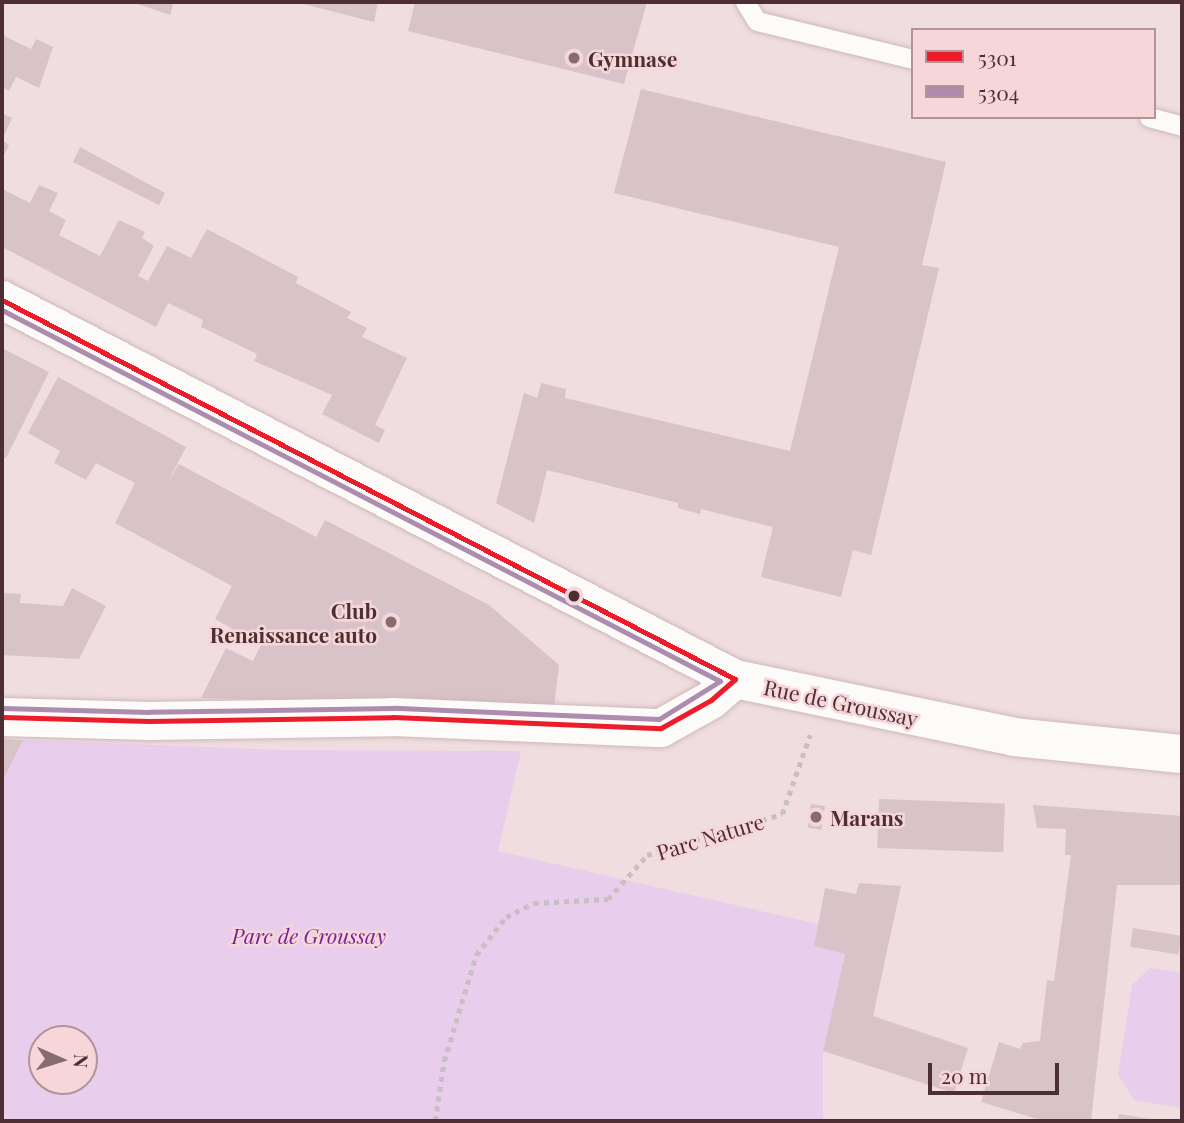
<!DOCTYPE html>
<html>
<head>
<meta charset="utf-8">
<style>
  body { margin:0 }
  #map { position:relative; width:1184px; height:1123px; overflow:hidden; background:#efdddf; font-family:"Playfair Display",serif }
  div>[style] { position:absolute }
  .green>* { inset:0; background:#e8cded }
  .building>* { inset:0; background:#d8c3c9; transform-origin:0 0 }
  .path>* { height:4.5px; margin-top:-2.25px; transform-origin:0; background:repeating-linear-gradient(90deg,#c8bfc0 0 5px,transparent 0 10px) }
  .roads { filter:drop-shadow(0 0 2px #ceb8ba) drop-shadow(0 0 2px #ceb8ba) }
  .service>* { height:19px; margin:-9.5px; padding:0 9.5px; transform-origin:9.5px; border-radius:9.5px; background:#fdfafa }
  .secondary>* { height:38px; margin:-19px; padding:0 19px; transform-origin:19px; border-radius:19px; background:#fdfafa }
  .bus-1>* { height:5px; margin:-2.5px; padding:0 2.5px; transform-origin:2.5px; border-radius:2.5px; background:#ed1c2a }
  .bus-2>* { height:5px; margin:-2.5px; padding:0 2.5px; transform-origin:2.5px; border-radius:2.5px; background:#ad8cae }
  .dots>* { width:19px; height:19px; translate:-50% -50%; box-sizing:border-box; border:4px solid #f6d6d9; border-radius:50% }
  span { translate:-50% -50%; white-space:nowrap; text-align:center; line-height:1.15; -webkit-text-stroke:5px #f6d6d9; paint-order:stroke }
  .poi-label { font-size:21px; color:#4d2e32; font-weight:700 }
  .left { translate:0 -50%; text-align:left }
  .right { translate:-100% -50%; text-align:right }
  .street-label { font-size:21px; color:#4d2e32 }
  .park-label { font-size:21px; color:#76229d; font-style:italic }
  .frame { position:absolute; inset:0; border:4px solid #4d2e32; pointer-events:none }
  .legend { position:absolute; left:911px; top:28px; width:245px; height:91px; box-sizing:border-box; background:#f6d6d9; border:2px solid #b29396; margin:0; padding:9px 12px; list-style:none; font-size:21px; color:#4d2e32 }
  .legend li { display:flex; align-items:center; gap:14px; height:35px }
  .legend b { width:35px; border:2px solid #b29396 }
  .north { position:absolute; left:28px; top:1025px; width:70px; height:70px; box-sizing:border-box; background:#f6d6d9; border:2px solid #b29396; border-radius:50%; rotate:93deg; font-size:19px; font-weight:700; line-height:28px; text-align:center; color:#4d2e32 }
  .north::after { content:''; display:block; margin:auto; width:24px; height:32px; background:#866b6f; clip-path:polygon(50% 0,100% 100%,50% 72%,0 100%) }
  .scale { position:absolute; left:928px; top:1063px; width:131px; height:32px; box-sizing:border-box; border:4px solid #4d2e32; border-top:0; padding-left:9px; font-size:21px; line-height:24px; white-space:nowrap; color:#4d2e32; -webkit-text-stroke:5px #f6d6d9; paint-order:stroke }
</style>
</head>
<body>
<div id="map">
  <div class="green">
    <div style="clip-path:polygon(evenodd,23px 740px,280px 750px,521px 751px,498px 851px,818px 924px,814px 946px,845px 954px,823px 1051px,823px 1121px,2px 1121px,2px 782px,23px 740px,42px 1039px,84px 1039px,84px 1081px,42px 1081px,42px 1039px)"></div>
    <div style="clip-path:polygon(1150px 968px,1182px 973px,1182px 1108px,1134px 1100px,1118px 1075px,1132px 985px)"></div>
  </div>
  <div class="building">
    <div style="clip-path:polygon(132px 2px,174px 2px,170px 15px)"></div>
    <div style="clip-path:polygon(295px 2px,378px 2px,374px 22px)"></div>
    <div style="clip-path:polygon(415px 2px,647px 2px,624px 84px,408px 31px)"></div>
    <div style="clip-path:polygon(2px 35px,31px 49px,36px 39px,53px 47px,39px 88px,16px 77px,9px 91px,2px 87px)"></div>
    <div style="clip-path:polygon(641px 89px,946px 162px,922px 265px,939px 268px,871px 555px,853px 550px,841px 597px,761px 577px,773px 527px,701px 509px,700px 514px,678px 508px,678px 503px,547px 470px,534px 523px,496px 503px,524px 393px,537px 398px,541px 383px,566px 389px,565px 398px,790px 451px,839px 247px,614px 193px)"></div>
    <div style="clip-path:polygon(2px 113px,12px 118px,2px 140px,9px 145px,2px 159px)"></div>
    <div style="clip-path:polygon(80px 147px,165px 193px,159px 205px,73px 162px)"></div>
    <div style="clip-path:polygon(39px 185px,58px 193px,49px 211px,66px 220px,59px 235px,100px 256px,119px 220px,145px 232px,142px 238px,154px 246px,138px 276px,148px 281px,167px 246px,191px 258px,207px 229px,298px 277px,296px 283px,351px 312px,347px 318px,367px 328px,362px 337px,407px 358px,375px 425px,385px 430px,379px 443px,322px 414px,332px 395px,254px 361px,257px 354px,201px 327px,203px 320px,168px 303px,156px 327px,2px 247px,2px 189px,30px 203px)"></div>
    <div style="clip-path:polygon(2px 348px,49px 372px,6px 458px,2px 456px)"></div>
    <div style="clip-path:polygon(58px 377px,186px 447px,168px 482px,179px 464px,316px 537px,325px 520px,489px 605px,559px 665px,554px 707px,201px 698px,226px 648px,253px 661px,261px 645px,215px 619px,232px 586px,115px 523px,135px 483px,96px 463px,86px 480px,54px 463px,60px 451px,28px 433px)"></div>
    <div style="clip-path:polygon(72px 588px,106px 606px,79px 659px,2px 655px,2px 593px,21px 594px,20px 603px,63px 606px)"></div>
    <div style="clip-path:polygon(2px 739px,23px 740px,2px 782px)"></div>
    <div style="left:879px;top:799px;width:126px;height:49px;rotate:2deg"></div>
    <div style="left:811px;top:804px;width:14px;height:24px;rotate:8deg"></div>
    <div style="clip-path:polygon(1033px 805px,1182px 816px,1182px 885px,1117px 885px,1091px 1121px,1044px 1121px,981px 1102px,999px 1042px,1020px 1049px,1023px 1043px,1040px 1041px,1047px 980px,1054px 981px,1071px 855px,1065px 855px,1066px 829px,1037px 828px)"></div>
    <div style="clip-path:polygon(859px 883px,901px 886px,873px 1016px,968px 1048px,954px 1093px,823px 1051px,845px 954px,814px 946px,825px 888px,856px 894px)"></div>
    <div style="left:1133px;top:928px;width:49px;height:19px;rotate:9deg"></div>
    <div style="clip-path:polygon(1119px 1114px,1157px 1120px,1157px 1121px,1118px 1121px)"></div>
  </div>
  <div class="path">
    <div style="left:435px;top:1121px;width:61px;rotate:-81.5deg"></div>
    <div style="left:444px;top:1061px;width:111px;rotate:-73.2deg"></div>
    <div style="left:476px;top:955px;width:48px;rotate:-51.7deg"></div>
    <div style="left:506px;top:917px;width:31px;rotate:-27deg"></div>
    <div style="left:534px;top:903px;width:74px;rotate:-3.1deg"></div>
    <div style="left:608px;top:899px;width:59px;rotate:-48.4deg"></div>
    <div style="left:647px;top:855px;width:141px;rotate:-16.9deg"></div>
    <div style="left:782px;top:814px;width:84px;rotate:-70.5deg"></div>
  </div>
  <div class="roads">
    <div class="service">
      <div style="left:745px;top:2px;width:22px;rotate:58deg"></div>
      <div style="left:757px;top:21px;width:161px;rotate:13.7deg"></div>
      <div style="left:1149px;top:117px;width:34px;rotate:15deg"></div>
    </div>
    <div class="secondary">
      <div style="left:2px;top:300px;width:825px;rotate:27.34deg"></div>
      <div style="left:735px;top:679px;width:285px;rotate:11.7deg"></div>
      <div style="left:1014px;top:737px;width:169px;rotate:5.8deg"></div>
      <div style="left:2px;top:717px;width:147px;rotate:1.6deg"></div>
      <div style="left:149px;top:721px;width:244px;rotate:-0.9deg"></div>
      <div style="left:393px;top:717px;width:268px;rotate:2.4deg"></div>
      <div style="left:661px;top:728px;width:57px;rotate:-29.2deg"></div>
      <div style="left:711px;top:700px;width:32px;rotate:-41deg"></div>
    </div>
  </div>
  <div class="bus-1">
    <div style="left:2px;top:300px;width:825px;rotate:27.34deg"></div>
    <div style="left:2px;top:717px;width:147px;rotate:1.6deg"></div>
    <div style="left:149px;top:721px;width:244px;rotate:-0.9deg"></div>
    <div style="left:393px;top:717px;width:268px;rotate:2.4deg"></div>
    <div style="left:661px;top:728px;width:57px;rotate:-29.2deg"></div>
    <div style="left:711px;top:700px;width:32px;rotate:-41deg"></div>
  </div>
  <div class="bus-2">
    <div style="left:2px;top:310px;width:808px;rotate:27.33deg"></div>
    <div style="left:720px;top:681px;width:72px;rotate:148.1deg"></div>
    <div style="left:659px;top:719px;width:266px;rotate:-177.6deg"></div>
    <div style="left:393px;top:708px;width:244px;rotate:179.1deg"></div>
    <div style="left:149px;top:712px;width:147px;rotate:-178.4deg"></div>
  </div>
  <div class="dots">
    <div style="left:574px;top:58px;background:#866b6f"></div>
    <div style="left:574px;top:596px;background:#4d2e32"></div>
    <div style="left:391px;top:622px;background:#866b6f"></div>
    <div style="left:816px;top:817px;background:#866b6f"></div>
  </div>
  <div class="poi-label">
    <span class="left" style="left:588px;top:58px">Gymnase</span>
    <span class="right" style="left:377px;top:622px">Club<br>Renaissance auto</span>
    <span class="left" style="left:830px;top:817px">Marans</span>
  </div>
  <div class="street-label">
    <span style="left:841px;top:702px;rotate:12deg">Rue de Groussay</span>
    <span style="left:710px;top:836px;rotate:-17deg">Parc Nature</span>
  </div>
  <div class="park-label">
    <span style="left:309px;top:935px">Parc de Groussay</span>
  </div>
  <div class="frame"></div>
  <ul class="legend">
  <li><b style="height:9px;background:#ed1c2a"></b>5301</li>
  <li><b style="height:9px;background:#ad8cae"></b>5304</li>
  </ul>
  <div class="north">N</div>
  <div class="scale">20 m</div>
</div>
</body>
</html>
